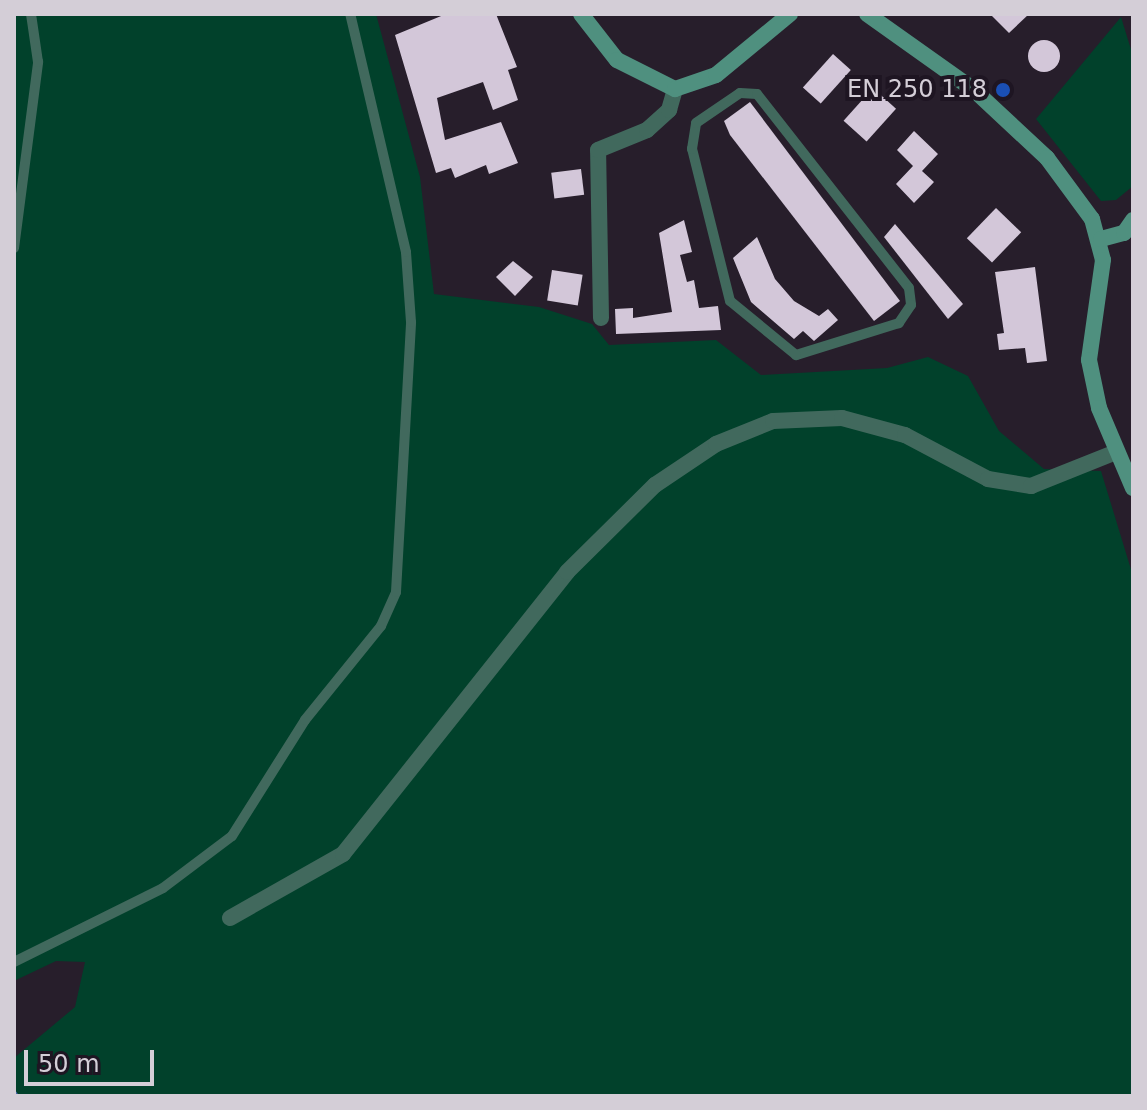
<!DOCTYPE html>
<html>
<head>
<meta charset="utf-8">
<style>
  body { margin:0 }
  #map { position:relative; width:1147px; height:1110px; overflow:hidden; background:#271e2b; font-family:"DejaVu Sans",sans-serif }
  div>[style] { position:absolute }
  .green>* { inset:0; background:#01412b }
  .stream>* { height:5px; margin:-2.5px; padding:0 2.5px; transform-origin:2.5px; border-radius:2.5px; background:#4c6aaa }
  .building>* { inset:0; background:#d3c7d9; transform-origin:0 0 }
  .round { border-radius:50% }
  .lane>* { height:10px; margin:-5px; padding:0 5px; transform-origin:5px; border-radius:5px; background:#41695d }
  .street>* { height:16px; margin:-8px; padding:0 8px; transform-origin:8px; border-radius:8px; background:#41695d }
  .secondary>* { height:16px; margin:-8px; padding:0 8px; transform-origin:8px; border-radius:8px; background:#4f907f }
  .dots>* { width:22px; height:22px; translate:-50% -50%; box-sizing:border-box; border:4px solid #1e1522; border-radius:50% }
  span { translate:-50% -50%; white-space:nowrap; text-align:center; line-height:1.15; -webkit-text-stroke:8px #1e1522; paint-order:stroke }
  .poi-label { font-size:24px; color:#d4ced7 }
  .right { translate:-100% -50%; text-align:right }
  .frame { position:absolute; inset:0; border:16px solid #d4ced7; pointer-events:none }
  .scale { position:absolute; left:24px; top:1050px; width:130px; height:36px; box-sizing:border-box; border:4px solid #d4ced7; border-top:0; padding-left:10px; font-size:24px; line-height:28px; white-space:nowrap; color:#d4ced7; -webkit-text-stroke:6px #1e1522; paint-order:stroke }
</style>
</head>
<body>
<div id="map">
  <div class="green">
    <div style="clip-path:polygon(14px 14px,376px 14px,420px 177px,434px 294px,539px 307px,592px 324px,609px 345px,716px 340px,761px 375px,887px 368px,928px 357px,968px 376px,999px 431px,1044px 469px,1101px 471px,1133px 576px,1133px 1096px,14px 1096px,14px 1058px,75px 1007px,85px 962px,56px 961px,14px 981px)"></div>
    <div style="clip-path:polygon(1121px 17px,1133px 56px,1133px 186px,1116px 200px,1101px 201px,1036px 119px)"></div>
  </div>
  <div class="stream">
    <div style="left:14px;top:1093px;width:4px;rotate:56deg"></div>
  </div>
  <div class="building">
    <div style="clip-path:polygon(446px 14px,496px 14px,517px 67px,508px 70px,518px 100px,493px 110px,483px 82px,437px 98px,445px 140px,501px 122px,518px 163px,489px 174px,486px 165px,455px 178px,451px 168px,436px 173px,395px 35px)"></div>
    <div style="clip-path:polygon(990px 14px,1029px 14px,1009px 33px)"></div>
    <div class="round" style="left:1028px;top:40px;width:32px;height:32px"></div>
    <div style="left:833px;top:54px;width:24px;height:45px;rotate:42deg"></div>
    <div style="left:873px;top:88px;width:31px;height:44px;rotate:42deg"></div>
    <div style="clip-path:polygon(750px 102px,900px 301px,874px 321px,730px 135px,724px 121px)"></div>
    <div style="clip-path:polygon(914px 131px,938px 154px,922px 171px,934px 182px,914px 203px,896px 184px,913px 166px,897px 150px)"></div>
    <div style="left:581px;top:169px;width:26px;height:30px;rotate:83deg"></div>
    <div style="left:996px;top:208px;width:35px;height:42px;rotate:44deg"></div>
    <div style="clip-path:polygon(684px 220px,692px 252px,680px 255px,687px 282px,694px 280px,699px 308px,718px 306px,721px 330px,616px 334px,615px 309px,633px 308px,633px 318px,672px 312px,659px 233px)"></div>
    <div style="clip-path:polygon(895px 224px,963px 304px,948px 319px,884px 237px)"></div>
    <div style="clip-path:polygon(757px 237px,775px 279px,794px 301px,819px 316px,828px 309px,838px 320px,814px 341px,803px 331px,794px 339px,751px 302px,733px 258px)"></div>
    <div style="clip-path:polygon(513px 261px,533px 277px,515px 296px,496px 277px)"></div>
    <div style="clip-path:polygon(1035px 267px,1047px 361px,1027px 363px,1025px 348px,999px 350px,997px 334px,1004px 333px,995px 272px)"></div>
    <div style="left:552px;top:270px;width:31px;height:31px;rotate:9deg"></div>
  </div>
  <div class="lane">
    <div style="left:740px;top:93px;width:17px;rotate:3deg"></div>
    <div style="left:757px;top:94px;width:246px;rotate:51.9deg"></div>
    <div style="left:909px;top:288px;width:17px;rotate:83deg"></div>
    <div style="left:911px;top:305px;width:22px;rotate:124deg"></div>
    <div style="left:899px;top:323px;width:108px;rotate:162.7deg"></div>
    <div style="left:796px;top:355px;width:85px;rotate:-140.7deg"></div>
    <div style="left:730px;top:301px;width:157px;rotate:-104deg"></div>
    <div style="left:692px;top:149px;width:26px;rotate:-81deg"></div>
    <div style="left:696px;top:123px;width:53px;rotate:-34.3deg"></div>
    <div style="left:14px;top:248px;width:188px;rotate:-82.6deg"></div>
    <div style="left:38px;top:62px;width:49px;rotate:-98.3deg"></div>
    <div style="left:14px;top:962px;width:166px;rotate:-26.4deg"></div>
    <div style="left:163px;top:888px;width:86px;rotate:-37deg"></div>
    <div style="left:232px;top:836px;width:137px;rotate:-57.8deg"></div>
    <div style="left:305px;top:720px;width:121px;rotate:-51deg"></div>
    <div style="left:381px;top:626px;width:37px;rotate:-66deg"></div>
    <div style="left:396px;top:592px;width:270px;rotate:-86.8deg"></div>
    <div style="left:411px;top:322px;width:70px;rotate:-94.1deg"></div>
    <div style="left:406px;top:252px;width:244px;rotate:-103.2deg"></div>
  </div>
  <div class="street">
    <div style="left:601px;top:318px;width:168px;rotate:-91deg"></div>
    <div style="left:598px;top:150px;width:53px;rotate:-22.2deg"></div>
    <div style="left:647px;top:130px;width:30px;rotate:-42deg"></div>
    <div style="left:669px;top:110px;width:22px;rotate:-74deg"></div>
    <div style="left:230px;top:918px;width:130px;rotate:-29.5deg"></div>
    <div style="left:343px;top:854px;width:360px;rotate:-51.5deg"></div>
    <div style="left:567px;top:572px;width:124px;rotate:-44.7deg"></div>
    <div style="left:655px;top:485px;width:73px;rotate:-33.9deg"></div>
    <div style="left:716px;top:444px;width:61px;rotate:-22deg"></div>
    <div style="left:773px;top:421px;width:69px;rotate:-2.5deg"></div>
    <div style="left:842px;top:418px;width:65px;rotate:15.1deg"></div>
    <div style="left:905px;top:435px;width:94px;rotate:27.9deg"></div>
    <div style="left:988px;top:479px;width:44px;rotate:9.2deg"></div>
    <div style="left:1031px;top:486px;width:92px;rotate:-21.8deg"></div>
  </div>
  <div class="secondary">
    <div style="left:581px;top:14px;width:58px;rotate:52deg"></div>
    <div style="left:617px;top:60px;width:65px;rotate:26.6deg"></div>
    <div style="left:675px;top:89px;width:43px;rotate:-18.9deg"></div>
    <div style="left:716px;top:75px;width:96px;rotate:-39.5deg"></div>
    <div style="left:867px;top:14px;width:131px;rotate:35.4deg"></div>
    <div style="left:974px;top:90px;width:100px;rotate:43deg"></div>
    <div style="left:1047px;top:158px;width:76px;rotate:53.6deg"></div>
    <div style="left:1092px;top:219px;width:42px;rotate:75deg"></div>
    <div style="left:1103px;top:260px;width:101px;rotate:98deg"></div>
    <div style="left:1089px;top:360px;width:49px;rotate:78.2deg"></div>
    <div style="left:1099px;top:408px;width:87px;rotate:67deg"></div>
    <div style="left:1101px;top:239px;width:24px;rotate:-15deg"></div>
    <div style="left:1124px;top:233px;width:16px;rotate:-55deg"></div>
  </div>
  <div class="dots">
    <div style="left:1003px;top:90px;background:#1a4fb4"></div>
  </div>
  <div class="poi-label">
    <span class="right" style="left:987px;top:90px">EN 250 118</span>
  </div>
  <div class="frame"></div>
  <div class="scale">50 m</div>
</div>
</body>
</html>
